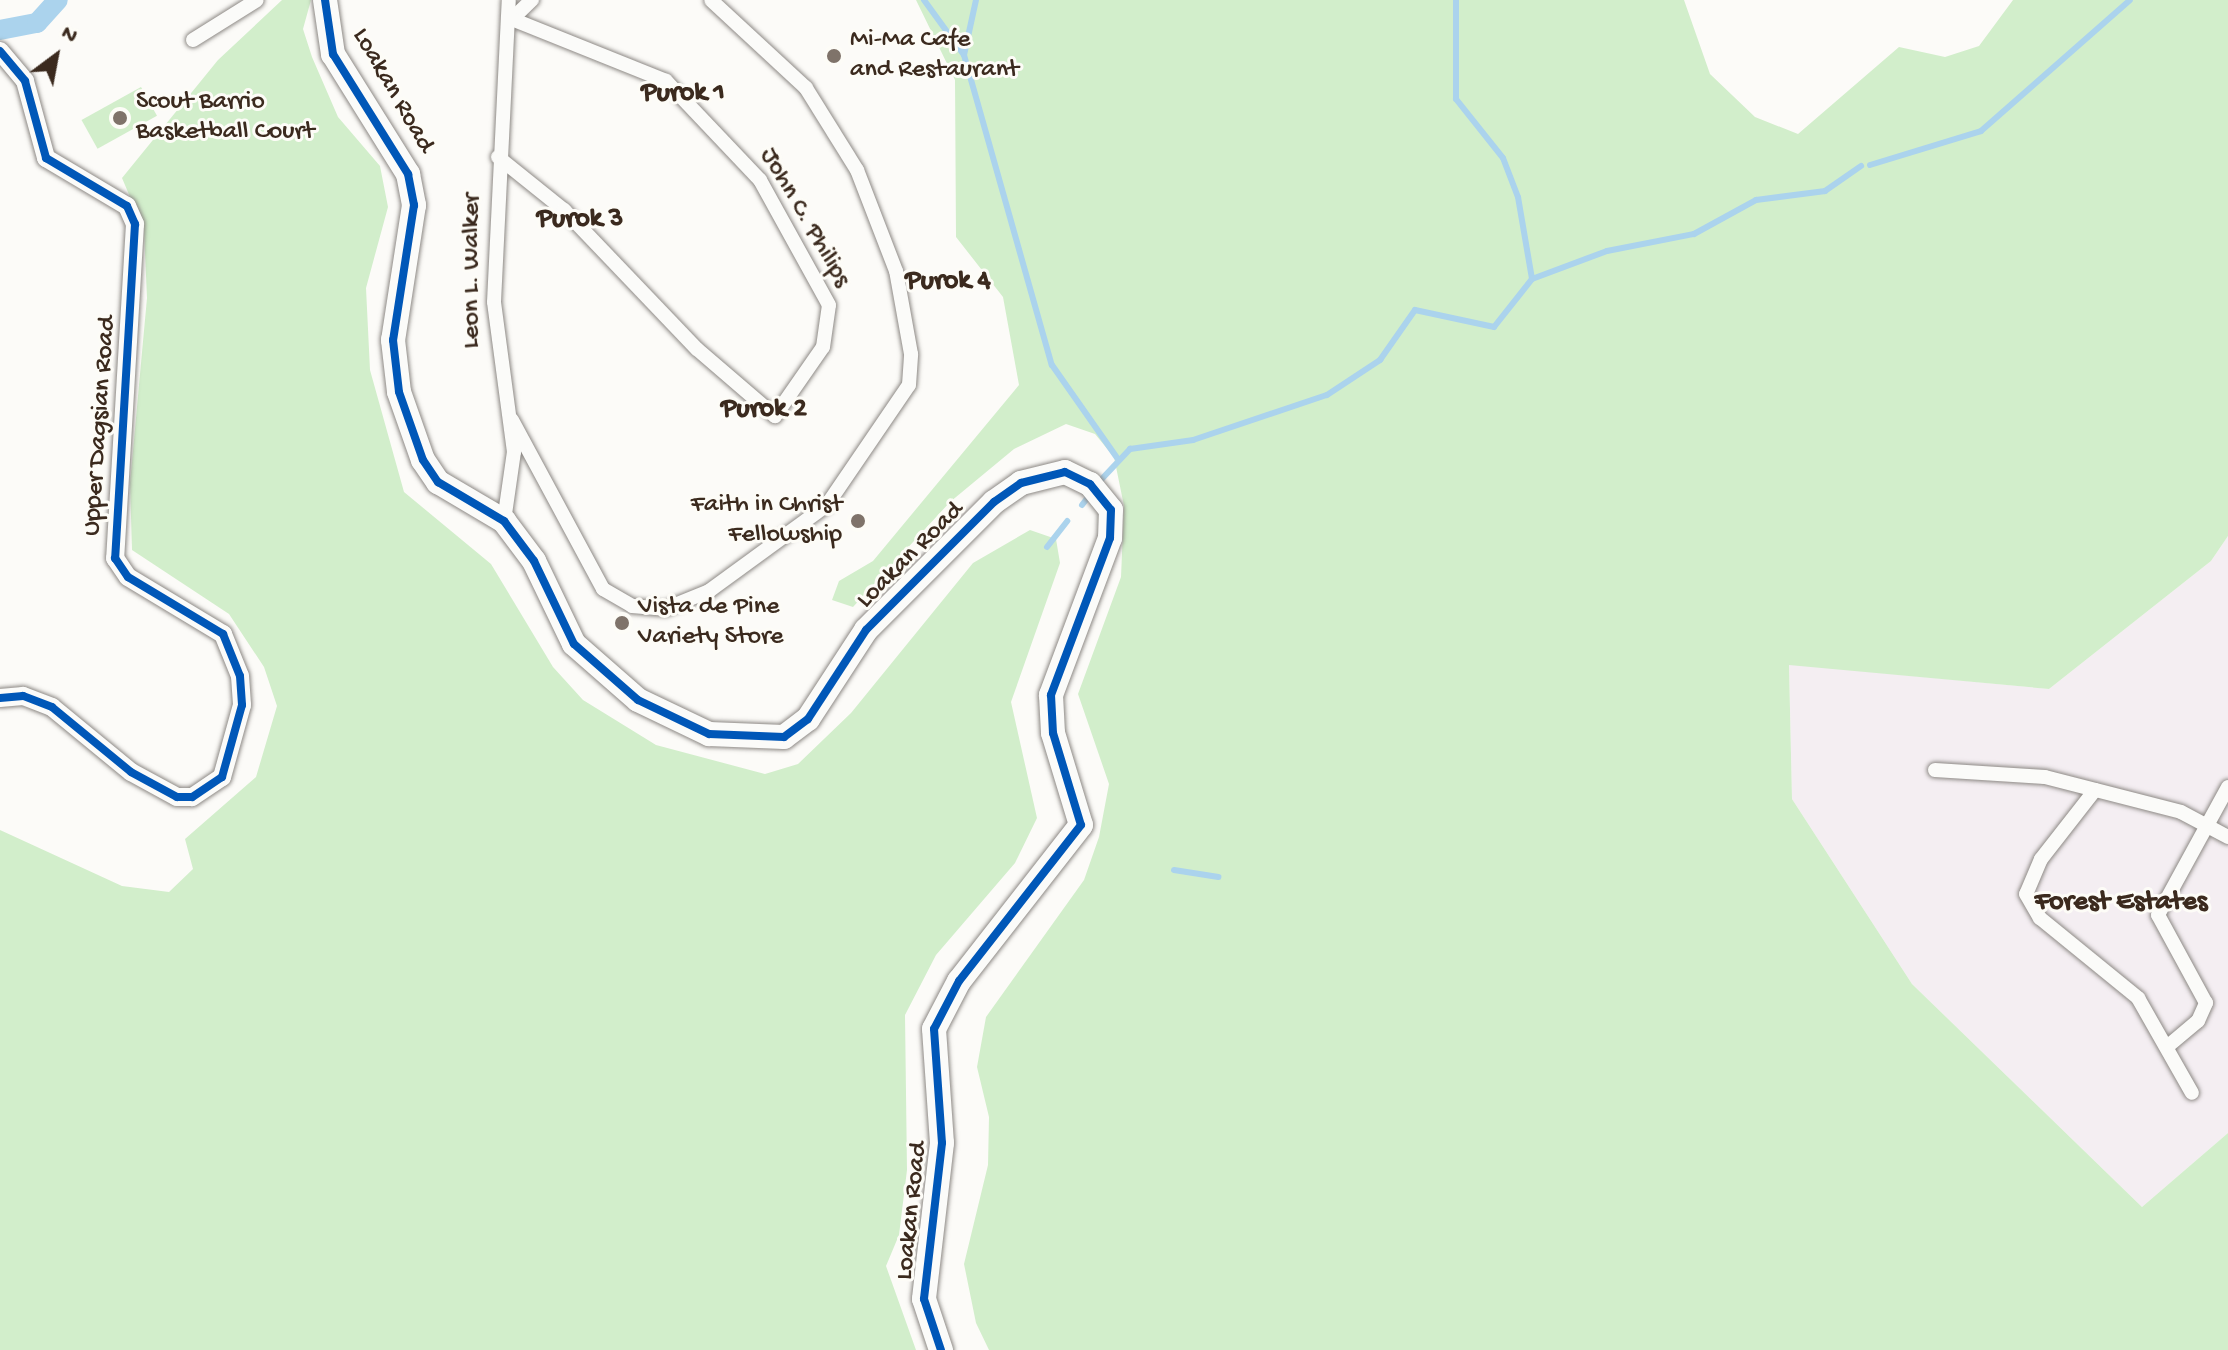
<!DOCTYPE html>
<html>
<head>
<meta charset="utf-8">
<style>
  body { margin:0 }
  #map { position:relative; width:2228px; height:1350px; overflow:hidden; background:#fcfbf8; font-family:"Gochi Hand",sans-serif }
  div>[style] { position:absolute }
  .built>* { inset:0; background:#f4eef2 }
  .green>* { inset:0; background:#d2eecb; transform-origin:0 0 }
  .stream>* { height:6px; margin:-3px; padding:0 3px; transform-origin:3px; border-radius:3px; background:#abd3ed }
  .canal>* { height:20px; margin:-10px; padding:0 10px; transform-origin:10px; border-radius:10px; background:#abd3ed }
  .roads { filter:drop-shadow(0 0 2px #8d8985) drop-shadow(0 0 2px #8d8985) }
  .minor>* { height:14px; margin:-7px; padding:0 7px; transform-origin:7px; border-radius:7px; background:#fbfbf9 }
  .tertiary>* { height:18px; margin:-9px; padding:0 9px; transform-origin:9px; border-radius:9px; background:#fbfbf9 }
  .primary>* { height:24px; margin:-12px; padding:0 12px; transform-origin:12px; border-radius:12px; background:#fbfbf9 }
  .cycleway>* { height:8px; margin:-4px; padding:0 4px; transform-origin:4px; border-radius:4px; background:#0057b8 }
  .dots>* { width:22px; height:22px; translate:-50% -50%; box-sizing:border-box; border:4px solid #fdfcf7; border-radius:50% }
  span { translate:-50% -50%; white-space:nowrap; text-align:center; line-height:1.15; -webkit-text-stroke:6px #fdfcf7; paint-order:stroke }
  .poi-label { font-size:26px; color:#3b2a1e }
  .left { translate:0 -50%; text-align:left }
  .right { translate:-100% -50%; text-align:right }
  .street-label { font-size:26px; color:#3b2a1e }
  .neighbourhood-label { font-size:28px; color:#3b2a1e; font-weight:700 }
  .north { position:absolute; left:16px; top:16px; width:80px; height:80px; -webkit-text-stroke:6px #fdfcf7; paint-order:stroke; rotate:32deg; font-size:22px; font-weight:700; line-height:32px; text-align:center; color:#3b2a1e }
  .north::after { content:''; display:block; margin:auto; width:28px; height:36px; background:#3b2a1e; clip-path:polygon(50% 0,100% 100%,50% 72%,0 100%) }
</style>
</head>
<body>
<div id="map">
  <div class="built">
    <div style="clip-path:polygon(2228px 536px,2228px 1133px,2142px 1207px,1912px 984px,1792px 799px,1789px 664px,2049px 689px,2211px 561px)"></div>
  </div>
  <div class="green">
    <div style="clip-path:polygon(282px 0,311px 0,303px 29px,312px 57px,338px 117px,380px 166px,388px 207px,366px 288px,370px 370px,404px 492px,491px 564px,553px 667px,583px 700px,656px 745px,765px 774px,798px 764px,851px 713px,973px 563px,1030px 530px,1056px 539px,1060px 563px,1011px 702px,1037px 818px,1015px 863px,936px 955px,905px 1015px,907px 1170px,899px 1235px,886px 1266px,916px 1350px,0 1350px,0 830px,122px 886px,169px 892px,193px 869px,185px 839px,256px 777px,277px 706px,264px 667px,229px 614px,132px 550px,130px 483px,147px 298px,144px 230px,122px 178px,218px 60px)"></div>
    <div style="clip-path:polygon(916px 0,1684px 0,1710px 74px,1755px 117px,1798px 134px,1899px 47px,1945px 57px,1979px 46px,2013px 0,2228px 0,2228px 536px,2211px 561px,2049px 689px,1789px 665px,1792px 799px,1912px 984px,2142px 1207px,2228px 1133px,2228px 1350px,989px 1350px,976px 1323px,964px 1264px,988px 1165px,989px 1117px,977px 1067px,986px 1017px,1084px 880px,1099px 837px,1109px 784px,1078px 694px,1121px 577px,1124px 506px,1114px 457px,1095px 434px,1066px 424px,1014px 449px,950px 502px,853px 607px,832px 600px,839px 581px,873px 561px,1019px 385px,1003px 297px,956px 237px,955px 80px)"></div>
    <div style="left:141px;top:87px;width:33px;height:68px;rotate:61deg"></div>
  </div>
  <div class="stream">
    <div style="left:924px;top:0;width:68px;rotate:54deg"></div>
    <div style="left:964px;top:55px;width:322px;rotate:74.2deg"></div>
    <div style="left:1052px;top:365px;width:113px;rotate:55deg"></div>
    <div style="left:1456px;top:0;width:99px;rotate:90deg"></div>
    <div style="left:1456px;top:99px;width:75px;rotate:51.5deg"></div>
    <div style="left:1503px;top:158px;width:42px;rotate:69deg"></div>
    <div style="left:1518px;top:197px;width:83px;rotate:80.3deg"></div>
    <div style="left:964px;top:55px;width:56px;rotate:-77.7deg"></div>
    <div style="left:1870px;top:165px;width:116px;rotate:-17deg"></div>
    <div style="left:1981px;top:131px;width:198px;rotate:-41.3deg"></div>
    <div style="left:1098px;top:483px;width:47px;rotate:-46.7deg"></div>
    <div style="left:1130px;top:449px;width:64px;rotate:-8.1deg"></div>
    <div style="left:1193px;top:440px;width:141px;rotate:-18.6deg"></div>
    <div style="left:1327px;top:395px;width:64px;rotate:-33.4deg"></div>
    <div style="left:1380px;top:360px;width:61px;rotate:-55deg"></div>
    <div style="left:1415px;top:310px;width:81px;rotate:12.1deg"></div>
    <div style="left:1494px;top:327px;width:61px;rotate:-51.6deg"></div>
    <div style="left:1532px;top:279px;width:80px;rotate:-20.5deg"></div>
    <div style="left:1607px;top:251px;width:89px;rotate:-11.1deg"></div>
    <div style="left:1694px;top:234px;width:71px;rotate:-28.7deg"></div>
    <div style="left:1756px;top:200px;width:70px;rotate:-7.4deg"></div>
    <div style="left:1825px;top:191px;width:44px;rotate:-34.8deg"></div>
    <div style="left:1082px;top:505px;width:16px;rotate:-52deg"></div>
    <div style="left:1047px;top:547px;width:33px;rotate:-52deg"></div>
    <div style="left:1174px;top:870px;width:45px;rotate:9deg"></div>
  </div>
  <div class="canal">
    <div style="left:0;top:30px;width:38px;rotate:-11deg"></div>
    <div style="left:37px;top:23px;width:31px;rotate:-48deg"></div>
  </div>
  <div class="roads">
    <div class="minor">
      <div style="left:512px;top:19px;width:28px;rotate:-44deg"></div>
      <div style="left:193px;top:40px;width:75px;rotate:-32deg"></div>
      <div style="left:498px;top:157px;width:85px;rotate:38.8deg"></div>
      <div style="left:564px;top:210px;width:192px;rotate:46.3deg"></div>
      <div style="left:697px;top:349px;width:103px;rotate:40.7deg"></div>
      <div style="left:775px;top:416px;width:84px;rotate:-55.2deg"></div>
      <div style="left:823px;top:347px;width:42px;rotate:-81.9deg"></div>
      <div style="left:829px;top:305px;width:143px;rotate:-118.9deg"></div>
      <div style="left:760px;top:180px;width:137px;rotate:-133.5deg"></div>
      <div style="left:666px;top:81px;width:166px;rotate:-158.1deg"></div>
      <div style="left:512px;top:420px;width:192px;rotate:61.7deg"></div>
      <div style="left:603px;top:589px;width:34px;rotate:30deg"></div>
      <div style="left:632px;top:606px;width:33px;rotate:5deg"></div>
      <div style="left:665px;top:609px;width:48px;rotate:-22.2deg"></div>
      <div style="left:709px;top:591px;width:146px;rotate:-36.1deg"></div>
      <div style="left:827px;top:505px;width:145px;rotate:-55.7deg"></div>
      <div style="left:909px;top:385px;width:31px;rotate:-86deg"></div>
      <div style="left:911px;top:354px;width:84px;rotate:-100.2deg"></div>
      <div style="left:896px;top:271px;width:108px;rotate:-111.1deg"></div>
      <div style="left:857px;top:170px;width:97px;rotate:-121.9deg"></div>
      <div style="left:806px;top:88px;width:129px;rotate:-137.2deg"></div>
      <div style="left:504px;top:521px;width:70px;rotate:-81.8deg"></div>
      <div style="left:514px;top:452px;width:151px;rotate:-97.6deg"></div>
      <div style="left:494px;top:302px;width:302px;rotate:-87.2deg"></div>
      <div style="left:1935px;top:770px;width:110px;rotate:3.6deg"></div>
      <div style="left:2045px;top:777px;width:140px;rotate:14.4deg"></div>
      <div style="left:2181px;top:812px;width:53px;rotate:28deg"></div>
      <div style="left:2095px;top:790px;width:88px;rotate:128deg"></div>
      <div style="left:2041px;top:859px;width:38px;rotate:113deg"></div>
      <div style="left:2026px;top:894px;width:28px;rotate:60deg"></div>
      <div style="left:2040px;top:918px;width:127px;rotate:39.2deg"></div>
      <div style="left:2138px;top:998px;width:109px;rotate:60.4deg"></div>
      <div style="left:2168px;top:1046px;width:39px;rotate:-40deg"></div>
      <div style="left:2198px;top:1021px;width:20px;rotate:-66deg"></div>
      <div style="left:2206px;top:1003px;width:100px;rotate:-118.6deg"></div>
      <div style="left:2158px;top:915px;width:146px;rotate:-61.3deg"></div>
    </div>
    <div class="tertiary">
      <div style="left:0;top:51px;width:39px;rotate:50deg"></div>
      <div style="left:25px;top:81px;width:80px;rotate:74.7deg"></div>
      <div style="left:46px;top:158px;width:94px;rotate:30.7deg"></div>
      <div style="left:127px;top:206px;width:20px;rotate:66deg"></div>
      <div style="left:135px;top:224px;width:335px;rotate:93.4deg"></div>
      <div style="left:115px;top:558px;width:23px;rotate:56deg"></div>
      <div style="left:128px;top:577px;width:111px;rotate:31deg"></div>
      <div style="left:223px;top:634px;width:45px;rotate:68deg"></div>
      <div style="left:240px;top:676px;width:29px;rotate:86deg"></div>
      <div style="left:242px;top:705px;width:75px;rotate:105.5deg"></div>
      <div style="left:222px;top:777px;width:36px;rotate:146deg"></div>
      <div style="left:192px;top:797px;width:15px;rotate:180deg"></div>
      <div style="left:177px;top:797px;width:52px;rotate:-151.5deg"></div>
      <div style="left:131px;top:772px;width:102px;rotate:-140.6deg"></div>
      <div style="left:52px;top:707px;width:31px;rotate:-159deg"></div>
      <div style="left:23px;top:696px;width:23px;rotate:175deg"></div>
    </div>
    <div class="primary">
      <div style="left:325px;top:0;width:55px;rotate:81.6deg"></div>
      <div style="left:333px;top:54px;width:142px;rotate:58deg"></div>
      <div style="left:408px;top:174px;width:32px;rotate:79deg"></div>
      <div style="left:414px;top:205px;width:137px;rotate:98.8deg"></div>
      <div style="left:393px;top:340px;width:52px;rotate:83.4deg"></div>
      <div style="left:399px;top:392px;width:72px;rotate:70.6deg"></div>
      <div style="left:423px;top:460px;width:27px;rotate:56deg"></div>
      <div style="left:438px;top:482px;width:77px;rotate:30.6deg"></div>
      <div style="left:504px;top:521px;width:50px;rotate:53.1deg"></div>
      <div style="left:534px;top:561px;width:92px;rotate:64.3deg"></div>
      <div style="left:574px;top:644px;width:85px;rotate:41.2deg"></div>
      <div style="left:638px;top:700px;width:79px;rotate:25.6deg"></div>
      <div style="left:709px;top:734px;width:75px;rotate:2.3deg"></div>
      <div style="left:784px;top:737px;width:30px;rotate:-37deg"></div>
      <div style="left:808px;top:719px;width:106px;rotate:-56.9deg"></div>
      <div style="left:866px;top:630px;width:181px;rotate:-45deg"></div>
      <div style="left:994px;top:502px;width:33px;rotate:-35deg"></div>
      <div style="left:1021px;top:483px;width:45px;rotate:-14deg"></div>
      <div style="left:1065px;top:472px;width:28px;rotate:26deg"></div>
      <div style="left:1090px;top:484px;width:33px;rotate:51deg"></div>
      <div style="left:1111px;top:510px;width:28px;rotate:92deg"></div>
      <div style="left:1110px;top:538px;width:168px;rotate:110.6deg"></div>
      <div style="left:1051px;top:695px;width:38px;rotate:87deg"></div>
      <div style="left:1053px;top:733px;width:96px;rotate:73.1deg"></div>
      <div style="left:1081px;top:825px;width:198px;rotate:128deg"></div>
      <div style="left:959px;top:981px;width:54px;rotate:117.5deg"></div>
      <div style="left:934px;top:1029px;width:114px;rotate:86deg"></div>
      <div style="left:942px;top:1143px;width:157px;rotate:96.6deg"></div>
      <div style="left:924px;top:1299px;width:54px;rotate:71.6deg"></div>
    </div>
  </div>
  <div class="cycleway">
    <div style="left:325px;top:0;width:55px;rotate:81.6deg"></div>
    <div style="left:333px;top:54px;width:142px;rotate:58deg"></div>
    <div style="left:408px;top:174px;width:32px;rotate:79deg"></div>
    <div style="left:414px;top:205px;width:137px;rotate:98.8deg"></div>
    <div style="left:393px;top:340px;width:52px;rotate:83.4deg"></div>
    <div style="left:399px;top:392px;width:72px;rotate:70.6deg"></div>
    <div style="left:423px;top:460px;width:27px;rotate:56deg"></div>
    <div style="left:438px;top:482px;width:77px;rotate:30.6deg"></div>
    <div style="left:504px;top:521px;width:50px;rotate:53.1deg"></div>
    <div style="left:534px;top:561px;width:92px;rotate:64.3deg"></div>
    <div style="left:574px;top:644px;width:85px;rotate:41.2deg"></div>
    <div style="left:638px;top:700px;width:79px;rotate:25.6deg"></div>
    <div style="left:709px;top:734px;width:75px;rotate:2.3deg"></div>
    <div style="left:784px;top:737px;width:30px;rotate:-37deg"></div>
    <div style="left:808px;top:719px;width:106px;rotate:-56.9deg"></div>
    <div style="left:866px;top:630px;width:181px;rotate:-45deg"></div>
    <div style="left:994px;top:502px;width:33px;rotate:-35deg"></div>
    <div style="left:1021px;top:483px;width:45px;rotate:-14deg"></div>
    <div style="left:1065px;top:472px;width:28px;rotate:26deg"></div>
    <div style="left:1090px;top:484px;width:33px;rotate:51deg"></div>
    <div style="left:1111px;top:510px;width:28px;rotate:92deg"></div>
    <div style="left:1110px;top:538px;width:168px;rotate:110.6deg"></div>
    <div style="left:1051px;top:695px;width:38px;rotate:87deg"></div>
    <div style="left:1053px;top:733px;width:96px;rotate:73.1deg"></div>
    <div style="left:1081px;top:825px;width:198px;rotate:128deg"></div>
    <div style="left:959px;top:981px;width:54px;rotate:117.5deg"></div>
    <div style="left:934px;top:1029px;width:114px;rotate:86deg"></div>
    <div style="left:942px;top:1143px;width:157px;rotate:96.6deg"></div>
    <div style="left:924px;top:1299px;width:54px;rotate:71.6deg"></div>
    <div style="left:0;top:51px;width:39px;rotate:50deg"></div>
    <div style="left:25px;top:81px;width:80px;rotate:74.7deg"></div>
    <div style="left:46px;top:158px;width:94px;rotate:30.7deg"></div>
    <div style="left:127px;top:206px;width:20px;rotate:66deg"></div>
    <div style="left:135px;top:224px;width:335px;rotate:93.4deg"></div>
    <div style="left:115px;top:558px;width:23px;rotate:56deg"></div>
    <div style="left:128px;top:577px;width:111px;rotate:31deg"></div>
    <div style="left:223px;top:634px;width:45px;rotate:68deg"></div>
    <div style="left:240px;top:676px;width:29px;rotate:86deg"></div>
    <div style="left:242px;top:705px;width:75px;rotate:105.5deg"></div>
    <div style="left:222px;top:777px;width:36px;rotate:146deg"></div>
    <div style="left:192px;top:797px;width:15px;rotate:180deg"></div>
    <div style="left:177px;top:797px;width:52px;rotate:-151.5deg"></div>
    <div style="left:131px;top:772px;width:102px;rotate:-140.6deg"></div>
    <div style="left:52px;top:707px;width:31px;rotate:-159deg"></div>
    <div style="left:23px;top:696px;width:23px;rotate:175deg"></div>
  </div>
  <div class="dots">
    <div style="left:834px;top:56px;background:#7f736a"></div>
    <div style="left:120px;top:118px;background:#7f736a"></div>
    <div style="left:858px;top:521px;background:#7f736a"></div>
    <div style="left:622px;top:623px;background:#7f736a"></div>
  </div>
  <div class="poi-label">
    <span class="left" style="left:850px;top:56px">Mi-Ma Cafe<br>and Restaurant</span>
    <span class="left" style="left:136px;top:118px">Scout Barrio<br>Basketball Court</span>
    <span class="right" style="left:842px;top:521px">Faith in Christ<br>Fellowship</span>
    <span class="left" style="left:638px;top:623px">Vista de Pine<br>Variety Store</span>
  </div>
  <div class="street-label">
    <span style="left:392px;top:91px;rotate:60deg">Loakan Road</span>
    <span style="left:804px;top:218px;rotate:60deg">John C. Philips</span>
    <span style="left:473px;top:271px;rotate:-90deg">Leon L. Walker</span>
    <span style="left:101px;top:426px;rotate:-86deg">Upper Dagsian Road</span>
    <span style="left:911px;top:556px;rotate:-45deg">Loakan Road</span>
    <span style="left:913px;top:1211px;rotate:-84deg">Loakan Road</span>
  </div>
  <div class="neighbourhood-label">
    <span style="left:683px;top:94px">Purok 1</span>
    <span style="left:580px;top:220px">Purok 3</span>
    <span style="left:948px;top:282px">Purok 4</span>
    <span style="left:764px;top:410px">Purok 2</span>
    <span style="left:2121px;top:903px">Forest Estates</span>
  </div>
  <div class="north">N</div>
</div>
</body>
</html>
